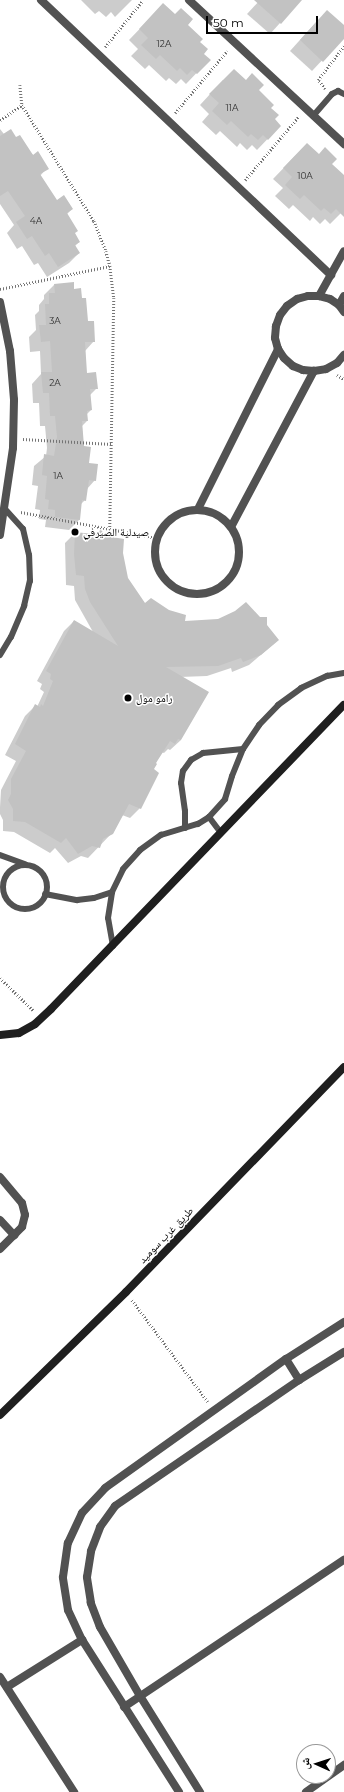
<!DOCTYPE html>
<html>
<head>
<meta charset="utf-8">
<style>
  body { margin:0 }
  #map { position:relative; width:344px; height:1792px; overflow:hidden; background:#fff; font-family:Montserrat,"Noto Naskh Arabic",sans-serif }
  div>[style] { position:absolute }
  .shadow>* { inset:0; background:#0003 }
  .building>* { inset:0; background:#c2c2c2 }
  .path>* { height:2.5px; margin-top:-1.25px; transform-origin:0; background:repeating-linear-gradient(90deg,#747474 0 1px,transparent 0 3px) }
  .lane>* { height:6px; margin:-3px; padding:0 3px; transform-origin:3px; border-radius:3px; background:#525252 }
  .lane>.ring { margin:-3px; padding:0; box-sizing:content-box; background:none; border:6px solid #525252; border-radius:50% }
  .street>* { height:8px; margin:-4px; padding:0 4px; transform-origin:4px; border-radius:4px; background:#525252 }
  .street>.ring { margin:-4px; padding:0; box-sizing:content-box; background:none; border:8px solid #525252; border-radius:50% }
  .secondary>* { height:8px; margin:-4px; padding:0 4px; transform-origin:4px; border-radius:4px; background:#1f1f1f }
  .dots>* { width:11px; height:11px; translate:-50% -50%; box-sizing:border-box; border:2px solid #fff; border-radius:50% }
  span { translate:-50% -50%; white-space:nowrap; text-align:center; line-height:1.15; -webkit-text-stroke:3px #fff; paint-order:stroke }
  .number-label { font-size:9px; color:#303030 }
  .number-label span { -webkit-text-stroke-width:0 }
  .poi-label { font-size:11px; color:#000 }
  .left { translate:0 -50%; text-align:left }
  .street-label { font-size:11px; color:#000 }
  .north { position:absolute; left:296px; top:1744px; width:40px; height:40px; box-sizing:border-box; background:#fff; border:1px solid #999; border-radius:50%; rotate:273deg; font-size:11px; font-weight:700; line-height:16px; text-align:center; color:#000 }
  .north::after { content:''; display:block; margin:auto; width:14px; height:18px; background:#000; clip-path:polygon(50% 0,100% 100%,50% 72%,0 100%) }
  .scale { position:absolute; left:206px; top:16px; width:112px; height:18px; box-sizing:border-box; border:2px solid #000; border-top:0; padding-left:5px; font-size:12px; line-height:14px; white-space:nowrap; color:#000; -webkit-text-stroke:3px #fff; paint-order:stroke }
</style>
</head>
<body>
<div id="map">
  <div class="shadow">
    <div style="clip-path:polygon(81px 0,132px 0,115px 17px,111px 12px,106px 17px,99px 11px,95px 14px)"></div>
    <div style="clip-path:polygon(260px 0,301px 0,270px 34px,247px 14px)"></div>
    <div style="clip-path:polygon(153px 15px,187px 25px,199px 42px,202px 54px,209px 60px,186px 84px,181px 79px,176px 84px,169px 78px,166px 81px,149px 65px,145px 69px,131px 56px,138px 49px,129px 40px)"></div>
    <div style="clip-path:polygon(317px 21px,344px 26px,344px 37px,312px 71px,290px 51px)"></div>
    <div style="clip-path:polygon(223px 80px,258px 90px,270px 108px,273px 119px,280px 126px,257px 150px,252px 145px,247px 150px,240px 143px,237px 147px,220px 131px,216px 135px,202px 122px,209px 114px,200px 105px)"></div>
    <div style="clip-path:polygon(0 129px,4px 134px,16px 139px,47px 168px,40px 176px,56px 201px,72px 209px,67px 214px,74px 234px,79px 242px,75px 246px,79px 253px,69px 263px,47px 277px,38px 263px,34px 265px,22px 246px,17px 249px,7px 233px,14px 225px,0 204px)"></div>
    <div style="clip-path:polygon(297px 154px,344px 177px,344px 210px,330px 224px,325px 219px,320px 224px,313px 217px,310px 221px,293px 205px,289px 209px,275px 196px,283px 188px,273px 179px)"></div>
    <div style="clip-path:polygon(54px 285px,73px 290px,94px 341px,85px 351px,86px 374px,96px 389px,90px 395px,91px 410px,87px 414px,87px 421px,82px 426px,83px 447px,95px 480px,87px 489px,85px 500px,80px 505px,79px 520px,69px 530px,45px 527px,46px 520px,39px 519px,40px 510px,35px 509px,38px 486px,32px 485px,34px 466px,46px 456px,47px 448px,45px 426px,40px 426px,39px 403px,33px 403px,32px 384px,41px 374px,40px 351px,30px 352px,29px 337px,36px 330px,35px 315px,39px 311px,39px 305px,44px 299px,44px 295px)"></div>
    <div style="clip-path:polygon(75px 533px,123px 540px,123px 565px,127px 578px,145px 604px,184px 622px,266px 625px,278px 640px,249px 665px,232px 672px,231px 668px,207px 676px,180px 677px,181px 740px,170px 750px,168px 749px,164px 753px,161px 752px,153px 769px,140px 808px,130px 818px,122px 815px,112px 833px,88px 858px,81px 856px,68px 863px,55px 848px,50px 853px,14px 832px,3px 831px,3px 820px,0 814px,0 807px,1px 790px,16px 761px,5px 755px,25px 716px,35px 706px,37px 707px,44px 692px,40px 689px,42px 684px,37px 681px,64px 631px,74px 621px,93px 632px,75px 600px,74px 586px,66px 585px,65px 543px)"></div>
  </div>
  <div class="building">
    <div style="clip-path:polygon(254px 0,302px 0,281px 24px)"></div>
    <div style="clip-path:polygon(163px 3px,175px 14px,181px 8px,193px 19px,188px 25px,203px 39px,200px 42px,208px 49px,204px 54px,211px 60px,197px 74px,192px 70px,187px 75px,180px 68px,177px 71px,160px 55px,156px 59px,141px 45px,148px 38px,139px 29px)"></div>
    <div style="clip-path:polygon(327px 10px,344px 25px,344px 39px,323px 62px,300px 40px)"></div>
    <div style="clip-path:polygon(234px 69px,246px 80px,252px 73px,264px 85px,259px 90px,274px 105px,271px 108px,279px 115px,275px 119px,281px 126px,268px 140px,263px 135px,258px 140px,251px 134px,248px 137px,231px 121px,227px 125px,212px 111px,219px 103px,209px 94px)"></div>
    <div style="clip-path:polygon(11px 129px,16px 137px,20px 135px,33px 155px,38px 151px,49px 169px,40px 174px,57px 200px,64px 195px,73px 209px,67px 213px,78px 231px,75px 233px,80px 242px,75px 245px,80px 253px,58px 267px,49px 253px,45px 256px,32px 236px,27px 239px,16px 222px,25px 216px,8px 191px,0 196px,0 136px)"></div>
    <div style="clip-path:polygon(307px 143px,319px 154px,325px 147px,337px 159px,332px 164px,344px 175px,344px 217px,336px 209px,331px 214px,324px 208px,321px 211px,304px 195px,300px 199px,285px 185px,292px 177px,283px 168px)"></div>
    <div style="clip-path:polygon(74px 282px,74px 289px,81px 288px,82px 298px,86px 298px,88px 321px,94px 321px,95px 342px,85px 342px,87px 373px,96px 372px,98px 389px,90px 389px,92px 410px,87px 411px,88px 421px,82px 421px,84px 446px,91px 447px,89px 463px,98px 464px,96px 481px,89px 480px,86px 501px,82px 500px,80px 520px,55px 517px,55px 510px,48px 509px,49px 500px,45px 499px,47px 476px,42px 475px,44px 454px,54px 456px,57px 437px,55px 416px,50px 416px,49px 393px,43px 393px,41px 372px,52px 372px,50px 341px,41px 342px,39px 325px,46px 325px,45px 304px,49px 304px,49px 293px,55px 293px,54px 284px)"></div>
    <div style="clip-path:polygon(101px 530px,106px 536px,124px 539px,123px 553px,128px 578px,145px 603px,151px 598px,169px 610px,186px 615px,185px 621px,218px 619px,235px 611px,246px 602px,260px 617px,267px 617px,267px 625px,279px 640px,261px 655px,243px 662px,241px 658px,218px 666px,166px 667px,209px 692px,181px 740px,178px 739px,175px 744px,170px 741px,156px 763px,157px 764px,154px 769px,159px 773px,141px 809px,129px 804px,113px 834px,103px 839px,100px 848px,92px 846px,78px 854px,66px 838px,61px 843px,25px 822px,13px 821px,13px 809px,8px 800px,11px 794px,11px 779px,26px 751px,15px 744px,35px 704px,40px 707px,41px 704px,43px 706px,53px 681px,50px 679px,51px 674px,46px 671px,74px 620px,118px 646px,90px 602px,85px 589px,84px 576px,76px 575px,74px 554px,75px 532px,93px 534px)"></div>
  </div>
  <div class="path">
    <div style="left:105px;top:47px;width:60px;rotate:-51deg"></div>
    <div style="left:20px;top:85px;width:20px;rotate:84deg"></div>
    <div style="left:22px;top:105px;width:137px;rotate:58.2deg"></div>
    <div style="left:94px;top:221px;width:32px;rotate:68deg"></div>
    <div style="left:106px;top:251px;width:16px;rotate:75deg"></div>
    <div style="left:110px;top:266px;width:32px;rotate:83deg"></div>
    <div style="left:114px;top:298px;width:231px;rotate:91deg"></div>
    <div style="left:325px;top:89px;width:11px;rotate:-128deg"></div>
    <div style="left:318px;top:80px;width:43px;rotate:-52.6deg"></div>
    <div style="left:175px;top:113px;width:81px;rotate:-50deg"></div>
    <div style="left:0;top:120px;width:27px;rotate:-34deg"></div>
    <div style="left:245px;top:180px;width:84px;rotate:-49.8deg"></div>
    <div style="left:0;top:289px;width:112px;rotate:-11.8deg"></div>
    <div style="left:337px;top:375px;width:8px;rotate:30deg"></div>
    <div style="left:23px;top:439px;width:89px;rotate:3.2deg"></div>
    <div style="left:21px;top:512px;width:138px;rotate:10.8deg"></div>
    <div style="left:0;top:978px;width:47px;rotate:44.1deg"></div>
    <div style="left:132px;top:1300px;width:127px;rotate:53.3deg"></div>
  </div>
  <div class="lane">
    <div style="left:313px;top:116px;width:29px;rotate:-49deg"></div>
    <div style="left:332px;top:94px;width:7px;rotate:-27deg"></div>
    <div style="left:338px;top:91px;width:7px;rotate:27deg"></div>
    <div style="left:0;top:655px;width:21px;rotate:-59deg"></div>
    <div style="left:11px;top:637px;width:34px;rotate:-67deg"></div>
    <div style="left:24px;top:606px;width:26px;rotate:-77deg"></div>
    <div style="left:30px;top:581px;width:26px;rotate:-92deg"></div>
    <div style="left:29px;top:555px;width:27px;rotate:-103deg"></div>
    <div style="left:23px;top:529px;width:27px;rotate:-132deg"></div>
    <div style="left:209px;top:817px;width:20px;rotate:53deg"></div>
    <div style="left:185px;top:828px;width:17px;rotate:-90deg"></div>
    <div style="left:185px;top:811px;width:28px;rotate:-98deg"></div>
    <div style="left:181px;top:783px;width:12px;rotate:-81deg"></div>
    <div style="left:183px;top:771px;width:14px;rotate:-54deg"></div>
    <div style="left:191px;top:760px;width:14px;rotate:-30deg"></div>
    <div style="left:203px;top:753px;width:40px;rotate:-5.7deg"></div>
    <div style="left:0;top:855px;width:27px;rotate:20deg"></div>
    <div class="ring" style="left:3px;top:865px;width:38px;height:38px"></div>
    <div style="left:45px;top:894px;width:33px;rotate:11deg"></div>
    <div style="left:77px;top:900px;width:17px;rotate:-7deg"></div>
    <div style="left:94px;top:898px;width:19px;rotate:-18deg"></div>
    <div style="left:113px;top:946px;width:28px;rotate:-100deg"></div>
    <div style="left:108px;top:918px;width:26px;rotate:-81deg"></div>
    <div style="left:112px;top:892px;width:25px;rotate:-64deg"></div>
    <div style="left:123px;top:869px;width:25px;rotate:-48deg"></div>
    <div style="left:140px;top:850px;width:26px;rotate:-36deg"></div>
    <div style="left:161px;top:835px;width:39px;rotate:-17deg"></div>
    <div style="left:198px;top:824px;width:13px;rotate:-32deg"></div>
    <div style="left:209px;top:817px;width:24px;rotate:-48deg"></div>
    <div style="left:225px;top:799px;width:24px;rotate:-73deg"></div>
    <div style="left:232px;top:776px;width:29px;rotate:-68deg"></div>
    <div style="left:243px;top:749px;width:29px;rotate:-56deg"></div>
    <div style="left:259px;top:725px;width:28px;rotate:-46deg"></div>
    <div style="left:278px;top:705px;width:29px;rotate:-36deg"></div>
    <div style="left:301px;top:688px;width:29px;rotate:-25deg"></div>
    <div style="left:327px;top:676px;width:17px;rotate:-10deg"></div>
  </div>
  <div class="street">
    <div style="left:41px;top:0;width:400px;rotate:43.5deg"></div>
    <div style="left:189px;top:0;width:212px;rotate:42.9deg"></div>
    <div style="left:319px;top:296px;width:51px;rotate:-60.9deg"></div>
    <div style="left:0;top:302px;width:50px;rotate:78.5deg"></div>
    <div style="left:10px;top:351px;width:49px;rotate:85.3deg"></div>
    <div style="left:14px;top:400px;width:48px;rotate:91.2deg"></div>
    <div style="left:13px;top:448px;width:88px;rotate:98.5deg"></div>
    <div style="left:339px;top:305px;width:10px;rotate:-61deg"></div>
    <div style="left:344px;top:312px;width:9px;rotate:-126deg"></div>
    <div style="left:339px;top:305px;width:11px;rotate:-146deg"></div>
    <div style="left:330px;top:299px;width:11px;rotate:-165deg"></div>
    <div style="left:319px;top:296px;width:11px;rotate:180deg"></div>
    <div style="left:308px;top:296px;width:11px;rotate:165deg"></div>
    <div style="left:297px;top:299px;width:12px;rotate:145deg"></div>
    <div style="left:287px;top:306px;width:11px;rotate:128deg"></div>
    <div style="left:280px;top:315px;width:12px;rotate:110deg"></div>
    <div style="left:276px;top:326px;width:12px;rotate:95deg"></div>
    <div style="left:275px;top:338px;width:11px;rotate:75deg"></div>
    <div style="left:278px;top:349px;width:11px;rotate:56deg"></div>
    <div style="left:284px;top:358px;width:12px;rotate:42deg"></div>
    <div style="left:293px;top:366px;width:11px;rotate:22deg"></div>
    <div style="left:303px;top:370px;width:11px;rotate:5deg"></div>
    <div style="left:314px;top:371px;width:12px;rotate:-9deg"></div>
    <div style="left:326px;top:369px;width:13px;rotate:-29deg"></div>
    <div style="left:337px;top:363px;width:11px;rotate:-49deg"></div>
    <div style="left:198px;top:509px;width:179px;rotate:-63.4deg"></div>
    <div class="ring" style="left:155px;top:510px;width:76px;height:76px"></div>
    <div style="left:231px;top:527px;width:177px;rotate:-62deg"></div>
    <div style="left:0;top:1177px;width:34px;rotate:50deg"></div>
    <div style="left:22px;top:1203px;width:12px;rotate:76deg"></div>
    <div style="left:25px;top:1215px;width:12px;rotate:104deg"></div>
    <div style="left:22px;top:1227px;width:31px;rotate:135deg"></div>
    <div style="left:0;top:1220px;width:21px;rotate:47deg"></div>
    <div style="left:286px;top:1359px;width:25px;rotate:58deg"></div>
    <div style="left:0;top:1677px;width:137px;rotate:57.2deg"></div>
    <div style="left:7px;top:1687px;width:89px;rotate:-32.1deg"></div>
    <div style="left:124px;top:1707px;width:265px;rotate:-33.8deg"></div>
    <div style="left:179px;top:1792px;width:180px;rotate:-122.5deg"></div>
    <div style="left:82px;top:1640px;width:33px;rotate:-115deg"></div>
    <div style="left:68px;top:1610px;width:33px;rotate:-99deg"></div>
    <div style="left:63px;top:1577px;width:34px;rotate:-82deg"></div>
    <div style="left:68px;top:1543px;width:33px;rotate:-65deg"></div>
    <div style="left:82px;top:1513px;width:34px;rotate:-47deg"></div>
    <div style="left:105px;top:1488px;width:222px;rotate:-35.5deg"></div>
    <div style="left:286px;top:1359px;width:69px;rotate:-32.5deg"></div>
    <div style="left:200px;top:1792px;width:113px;rotate:-122deg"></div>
    <div style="left:140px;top:1696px;width:80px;rotate:-120.1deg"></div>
    <div style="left:100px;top:1627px;width:26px;rotate:-111deg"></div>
    <div style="left:91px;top:1603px;width:26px;rotate:-99deg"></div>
    <div style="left:87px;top:1577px;width:26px;rotate:-81deg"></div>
    <div style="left:91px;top:1551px;width:26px;rotate:-69deg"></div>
    <div style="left:100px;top:1527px;width:26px;rotate:-54deg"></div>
    <div style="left:115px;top:1506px;width:223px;rotate:-34.4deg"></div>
    <div style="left:299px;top:1380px;width:53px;rotate:-31.9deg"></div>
    <div style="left:306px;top:1792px;width:47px;rotate:-35.4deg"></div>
  </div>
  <div class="secondary">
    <div style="left:0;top:1035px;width:19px;rotate:-6deg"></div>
    <div style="left:19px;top:1033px;width:18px;rotate:-29deg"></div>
    <div style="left:35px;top:1024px;width:22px;rotate:-43deg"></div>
    <div style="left:51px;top:1009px;width:422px;rotate:-46.1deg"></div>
    <div style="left:0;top:1415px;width:176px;rotate:-44.3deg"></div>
    <div style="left:126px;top:1292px;width:313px;rotate:-45.9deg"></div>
  </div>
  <div class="dots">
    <div style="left:75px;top:532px;background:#000"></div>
    <div style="left:128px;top:698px;background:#000"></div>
  </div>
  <div class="number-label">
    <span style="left:164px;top:44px">12A</span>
    <span style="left:232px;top:108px">11A</span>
    <span style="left:305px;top:176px">10A</span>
    <span style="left:36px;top:221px">4A</span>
    <span style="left:55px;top:321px">3A</span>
    <span style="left:55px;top:383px">2A</span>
    <span style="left:58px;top:476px">1A</span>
  </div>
  <div class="poi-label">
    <span class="left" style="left:83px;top:532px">صيدلية الصيرفي</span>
    <span class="left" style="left:136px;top:698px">رامو مول</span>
  </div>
  <div class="street-label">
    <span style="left:166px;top:1235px;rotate:-46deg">طريق غرب سوميد</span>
  </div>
  <div class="north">ش</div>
  <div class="scale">50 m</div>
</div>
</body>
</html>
